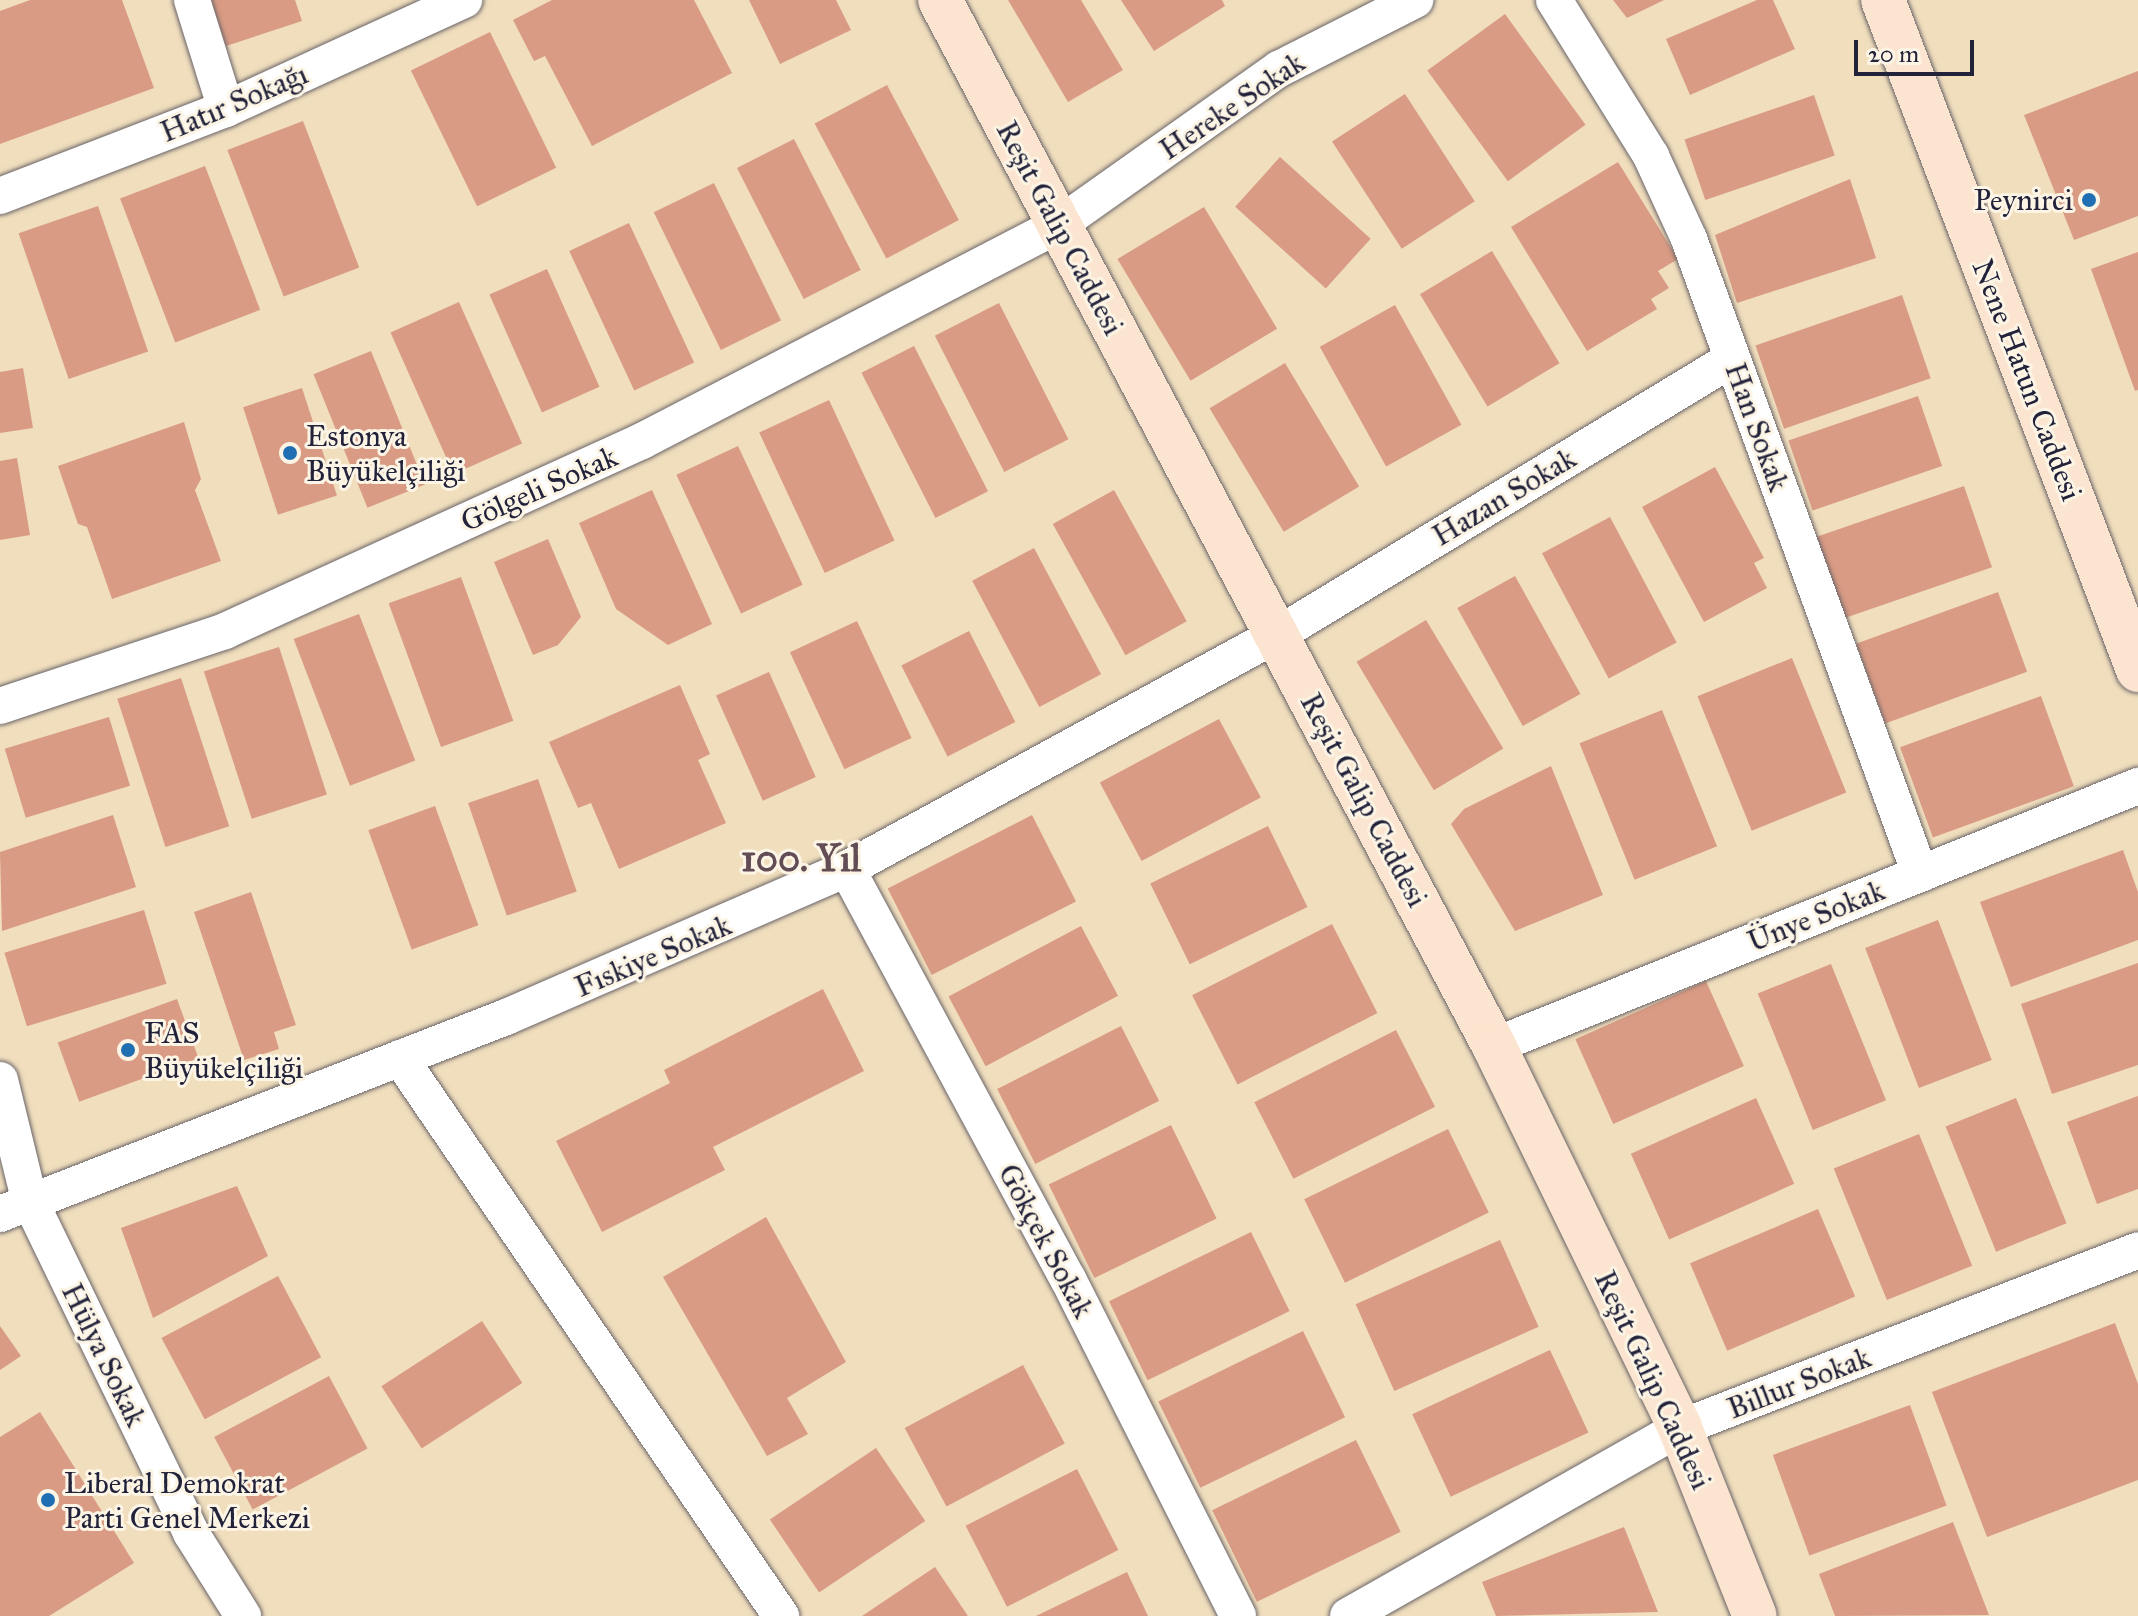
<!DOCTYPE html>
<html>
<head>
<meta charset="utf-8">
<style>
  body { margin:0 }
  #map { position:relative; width:2138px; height:1616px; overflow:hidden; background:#f0debd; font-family:"IM FELL Great Primer",serif }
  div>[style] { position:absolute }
  .building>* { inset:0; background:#d99b84; transform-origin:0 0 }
  .roads { filter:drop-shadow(0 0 2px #6a6468) drop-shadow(0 0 2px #6a6468) }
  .street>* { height:36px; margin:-18px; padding:0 18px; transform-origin:18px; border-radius:18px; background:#fff }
  .secondary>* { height:44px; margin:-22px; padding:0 22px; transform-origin:22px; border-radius:22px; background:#fce5d0 }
  .dots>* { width:22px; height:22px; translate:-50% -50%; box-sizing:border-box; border:4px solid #fcf5e5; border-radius:50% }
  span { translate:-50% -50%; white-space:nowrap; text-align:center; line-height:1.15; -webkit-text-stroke:6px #fcf5e5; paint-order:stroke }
  .street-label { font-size:30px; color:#22223b }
  .poi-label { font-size:30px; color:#22223b }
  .right { translate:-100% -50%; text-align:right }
  .left { translate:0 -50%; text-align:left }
  .district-label { font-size:38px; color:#624c55; font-weight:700 }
  .scale { position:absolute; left:1854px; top:40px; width:120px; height:36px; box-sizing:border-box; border:4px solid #22223b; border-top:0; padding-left:10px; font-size:24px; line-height:28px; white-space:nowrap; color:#22223b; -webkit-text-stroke:6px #fcf5e5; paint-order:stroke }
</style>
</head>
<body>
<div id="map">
  <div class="building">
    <div style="clip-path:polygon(30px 0,122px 0,154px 88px,0 144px,0 11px)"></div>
    <div style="clip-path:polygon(211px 0,295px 0,302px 21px,226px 46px)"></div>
    <div style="clip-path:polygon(552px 0,694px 0,732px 73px,592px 146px,545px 56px,534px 61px,513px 20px)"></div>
    <div style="clip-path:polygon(749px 0,836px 0,851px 30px,780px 64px)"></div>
    <div style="clip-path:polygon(1008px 0,1081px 0,1123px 70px,1068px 102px)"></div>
    <div style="clip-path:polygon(1121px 0,1222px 0,1225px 6px,1154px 51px)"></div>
    <div style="clip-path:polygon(1613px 0,1664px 0,1627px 18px)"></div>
    <div style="clip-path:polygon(1757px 0,1773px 0,1795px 49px,1690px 95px,1666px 39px)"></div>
    <div style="left:1505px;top:14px;width:137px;height:96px;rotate:54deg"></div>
    <div style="left:490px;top:32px;width:151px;height:88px;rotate:64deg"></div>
    <div style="clip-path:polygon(2138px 71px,2138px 216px,2074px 240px,2024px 115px)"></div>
    <div style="left:887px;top:85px;width:153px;height:82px;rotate:62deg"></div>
    <div style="left:1405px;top:94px;width:128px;height:87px;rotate:57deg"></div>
    <div style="left:1814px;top:95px;width:64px;height:137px;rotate:71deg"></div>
    <div style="left:303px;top:121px;width:157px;height:81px;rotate:69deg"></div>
    <div style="left:794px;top:139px;width:147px;height:64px;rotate:63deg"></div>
    <div style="left:1280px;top:157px;width:122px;height:67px;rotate:42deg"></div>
    <div style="clip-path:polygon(1618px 162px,1678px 259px,1658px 271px,1669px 288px,1651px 299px,1657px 309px,1587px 351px,1511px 227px)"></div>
    <div style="left:205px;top:166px;width:154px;height:91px;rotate:69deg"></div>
    <div style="clip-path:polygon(1850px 179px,1876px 258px,1737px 303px,1715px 235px)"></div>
    <div style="left:714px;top:183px;width:153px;height:67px;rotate:64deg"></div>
    <div style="left:98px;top:206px;width:154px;height:84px;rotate:71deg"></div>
    <div style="left:1204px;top:207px;width:142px;height:101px;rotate:59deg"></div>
    <div style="left:629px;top:223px;width:154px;height:66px;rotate:65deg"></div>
    <div style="left:1492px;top:251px;width:131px;height:84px;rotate:59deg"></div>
    <div style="clip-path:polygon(2138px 252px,2138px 390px,2135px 391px,2091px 269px)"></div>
    <div style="left:547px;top:269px;width:129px;height:63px;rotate:66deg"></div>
    <div style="left:1902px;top:295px;width:88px;height:155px;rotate:71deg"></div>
    <div style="left:459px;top:302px;width:155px;height:75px;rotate:66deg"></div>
    <div style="left:999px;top:303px;width:153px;height:72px;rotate:63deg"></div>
    <div style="left:1395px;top:305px;width:137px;height:86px;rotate:61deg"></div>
    <div style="left:914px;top:346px;width:163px;height:59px;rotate:63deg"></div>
    <div style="left:371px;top:351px;width:144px;height:62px;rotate:68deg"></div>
    <div style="left:1285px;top:363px;width:144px;height:88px;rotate:59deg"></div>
    <div style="clip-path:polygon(23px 368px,33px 428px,0 433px,0 372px)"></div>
    <div style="left:302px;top:388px;width:113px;height:62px;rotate:72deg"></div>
    <div style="left:1918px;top:396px;width:74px;height:137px;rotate:71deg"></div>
    <div style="left:829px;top:400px;width:155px;height:77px;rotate:65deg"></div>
    <div style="clip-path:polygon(184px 422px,201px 479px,195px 490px,221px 561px,112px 599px,87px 527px,78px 524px,58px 466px)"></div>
    <div style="left:738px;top:446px;width:153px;height:68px;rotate:65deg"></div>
    <div style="clip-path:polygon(17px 458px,30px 535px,0 540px,0 461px)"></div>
    <div style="clip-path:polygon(1715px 467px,1764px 558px,1754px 563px,1767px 588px,1704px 622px,1642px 507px)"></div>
    <div style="left:1964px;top:486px;width:86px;height:158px;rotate:71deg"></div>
    <div style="clip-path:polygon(652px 490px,712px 624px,668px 645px,616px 609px,579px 523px)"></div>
    <div style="left:1114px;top:490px;width:150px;height:70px;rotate:61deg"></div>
    <div style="left:1610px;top:517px;width:142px;height:77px;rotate:62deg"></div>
    <div style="clip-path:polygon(548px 539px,581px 617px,558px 645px,533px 655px,494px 562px)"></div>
    <div style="left:1034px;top:548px;width:143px;height:70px;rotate:62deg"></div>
    <div style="left:1515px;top:576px;width:135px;height:66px;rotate:61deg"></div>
    <div style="left:461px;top:577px;width:153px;height:77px;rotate:70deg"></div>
    <div style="left:1998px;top:592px;width:85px;height:151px;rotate:70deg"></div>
    <div style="left:359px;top:614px;width:157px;height:70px;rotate:69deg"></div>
    <div style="left:1426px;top:620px;width:150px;height:81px;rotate:59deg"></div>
    <div style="left:857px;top:621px;width:129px;height:74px;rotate:65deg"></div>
    <div style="left:969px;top:631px;width:102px;height:76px;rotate:63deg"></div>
    <div style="left:279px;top:647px;width:155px;height:79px;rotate:72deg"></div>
    <div style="left:1792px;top:658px;width:145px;height:102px;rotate:68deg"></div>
    <div style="left:769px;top:672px;width:115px;height:58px;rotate:66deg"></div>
    <div style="left:181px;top:678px;width:156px;height:67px;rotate:72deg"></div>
    <div style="clip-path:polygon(680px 685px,710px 754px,698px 760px,726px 823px,619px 869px,591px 803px,578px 808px,549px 742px)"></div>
    <div style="left:2041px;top:696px;width:96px;height:150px;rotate:70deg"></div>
    <div style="left:1662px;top:710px;width:147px;height:89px;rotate:68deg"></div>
    <div style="left:109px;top:717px;width:72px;height:109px;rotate:73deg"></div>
    <div style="left:1219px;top:719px;width:89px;height:135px;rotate:62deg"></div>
    <div style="clip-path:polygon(1551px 766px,1603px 895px,1515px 931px,1451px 824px,1464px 809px)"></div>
    <div style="left:538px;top:779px;width:119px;height:74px;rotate:71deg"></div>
    <div style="left:435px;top:806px;width:127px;height:71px;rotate:70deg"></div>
    <div style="clip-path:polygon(113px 815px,136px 887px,2px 931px,0 852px)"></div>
    <div style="left:1032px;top:815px;width:97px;height:162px;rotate:63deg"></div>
    <div style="left:1268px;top:826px;width:90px;height:131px;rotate:64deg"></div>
    <div style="clip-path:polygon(2123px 850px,2138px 892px,2138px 940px,2011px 987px,1980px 902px)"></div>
    <div style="clip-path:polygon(251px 892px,296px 1025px,274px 1032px,279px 1049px,244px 1060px,194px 912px)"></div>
    <div style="left:144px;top:910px;width:77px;height:146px;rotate:73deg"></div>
    <div style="left:1938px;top:920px;width:150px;height:78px;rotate:69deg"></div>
    <div style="left:1332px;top:924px;width:100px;height:157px;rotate:63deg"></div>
    <div style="left:1081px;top:926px;width:79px;height:150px;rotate:62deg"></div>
    <div style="clip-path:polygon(2138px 963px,2138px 1065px,2052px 1094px,2021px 1004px)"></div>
    <div style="left:1831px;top:964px;width:147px;height:79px;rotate:68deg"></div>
    <div style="left:1706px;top:981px;width:93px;height:143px;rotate:66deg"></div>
    <div style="clip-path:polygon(823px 989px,864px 1071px,713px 1147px,725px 1170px,602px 1232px,556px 1141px,670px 1083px,664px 1070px)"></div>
    <div style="left:177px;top:999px;width:63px;height:127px;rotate:70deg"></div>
    <div style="left:1121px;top:1026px;width:84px;height:139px;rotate:63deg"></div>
    <div style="left:1396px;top:1030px;width:86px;height:159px;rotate:63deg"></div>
    <div style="clip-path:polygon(2138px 1096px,2138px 1189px,2097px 1204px,2067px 1122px)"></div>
    <div style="left:1756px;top:1098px;width:94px;height:137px;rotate:66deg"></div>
    <div style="left:2016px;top:1098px;width:135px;height:76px;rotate:68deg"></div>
    <div style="left:1171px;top:1125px;width:104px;height:136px;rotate:64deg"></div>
    <div style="left:1448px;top:1129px;width:93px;height:160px;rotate:64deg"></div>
    <div style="left:1919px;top:1134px;width:142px;height:92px;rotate:68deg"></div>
    <div style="clip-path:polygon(237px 1186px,268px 1256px,153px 1318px,121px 1228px)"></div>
    <div style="left:1818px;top:1209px;width:95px;height:139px;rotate:67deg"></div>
    <div style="clip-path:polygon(766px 1217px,846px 1362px,787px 1398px,808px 1434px,767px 1456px,663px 1277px)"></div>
    <div style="left:1251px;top:1232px;width:88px;height:158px;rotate:64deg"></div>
    <div style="left:1500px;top:1240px;width:95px;height:158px;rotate:66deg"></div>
    <div style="left:278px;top:1276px;width:92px;height:132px;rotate:62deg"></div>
    <div style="left:482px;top:1321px;width:74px;height:120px;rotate:57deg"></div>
    <div style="clip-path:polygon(2115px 1323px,2138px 1384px,2138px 1480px,1987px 1537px,1932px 1392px)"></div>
    <div style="clip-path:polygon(0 1326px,21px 1356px,0 1370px)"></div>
    <div style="left:1303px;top:1331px;width:96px;height:161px;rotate:64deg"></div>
    <div style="left:1550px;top:1350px;width:91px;height:152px;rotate:65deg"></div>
    <div style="left:1023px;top:1365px;width:89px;height:134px;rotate:62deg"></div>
    <div style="left:329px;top:1376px;width:82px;height:130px;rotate:62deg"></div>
    <div style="left:1910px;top:1405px;width:107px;height:146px;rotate:70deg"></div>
    <div style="clip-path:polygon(40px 1412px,134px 1563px,49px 1616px,0 1616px,0 1437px)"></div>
    <div style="left:1356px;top:1440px;width:102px;height:160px;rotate:64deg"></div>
    <div style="left:876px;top:1448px;width:88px;height:128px;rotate:56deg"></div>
    <div style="left:1077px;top:1469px;width:91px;height:125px;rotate:63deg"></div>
    <div style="clip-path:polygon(1953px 1522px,1989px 1615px,1835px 1616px,1819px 1574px)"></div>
    <div style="clip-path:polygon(1624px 1527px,1658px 1612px,1496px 1616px,1482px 1582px)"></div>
    <div style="clip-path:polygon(935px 1567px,968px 1616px,862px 1616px)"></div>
    <div style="clip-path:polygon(1127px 1572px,1148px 1616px,1036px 1616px)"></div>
  </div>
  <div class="roads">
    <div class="street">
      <div style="left:192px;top:0;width:114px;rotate:72.7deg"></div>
      <div style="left:1554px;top:0;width:184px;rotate:58.1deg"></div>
      <div style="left:1651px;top:156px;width:91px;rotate:65.4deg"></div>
      <div style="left:1689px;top:239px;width:676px;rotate:70.01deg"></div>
      <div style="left:0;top:196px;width:242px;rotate:-21.1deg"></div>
      <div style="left:226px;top:109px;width:262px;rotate:-24.6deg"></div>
      <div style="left:0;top:706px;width:237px;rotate:-18.4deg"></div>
      <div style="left:225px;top:631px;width:458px;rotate:-24.5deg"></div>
      <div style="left:642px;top:441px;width:467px;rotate:-27.4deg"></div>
      <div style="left:1057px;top:226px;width:272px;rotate:-35.3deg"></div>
      <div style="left:1279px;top:69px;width:153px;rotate:-26.9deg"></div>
      <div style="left:847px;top:869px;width:466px;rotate:61.7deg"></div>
      <div style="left:1068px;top:1279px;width:377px;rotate:63.2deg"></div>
      <div style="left:1494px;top:1046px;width:695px;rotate:-21.99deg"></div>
      <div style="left:400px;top:1058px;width:676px;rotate:55.67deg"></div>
      <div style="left:0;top:1080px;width:122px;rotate:76.3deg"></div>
      <div style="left:29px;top:1199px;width:371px;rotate:64.1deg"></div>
      <div style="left:191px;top:1533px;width:98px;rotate:57.9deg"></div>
      <div style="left:0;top:1214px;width:543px;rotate:-21.27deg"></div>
      <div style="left:506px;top:1017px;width:372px;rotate:-23.5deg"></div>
      <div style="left:847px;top:869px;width:490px;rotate:-28.6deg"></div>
      <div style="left:1277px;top:635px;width:532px;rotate:-31.24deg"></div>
      <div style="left:1348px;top:1616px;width:382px;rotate:-29.5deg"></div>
      <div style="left:1680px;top:1428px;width:491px;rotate:-21.2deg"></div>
    </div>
    <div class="secondary">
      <div style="left:940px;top:0;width:1184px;rotate:62.09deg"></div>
      <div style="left:1494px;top:1046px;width:425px;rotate:64deg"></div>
      <div style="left:1680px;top:1428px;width:202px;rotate:68.3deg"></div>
      <div style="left:1883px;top:0;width:717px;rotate:69.16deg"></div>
    </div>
  </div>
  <div class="dots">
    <div style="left:2089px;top:200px;background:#1f6fb2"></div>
    <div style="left:290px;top:453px;background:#1f6fb2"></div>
    <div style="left:128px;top:1050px;background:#1f6fb2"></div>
    <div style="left:48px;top:1500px;background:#1f6fb2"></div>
  </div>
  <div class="street-label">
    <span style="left:234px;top:103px;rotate:-23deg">Hatır Sokağı</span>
    <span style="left:1232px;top:106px;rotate:-34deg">Hereke Sokak</span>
    <span style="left:1060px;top:228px;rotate:62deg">Reşit Galip Caddesi</span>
    <span style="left:2027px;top:380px;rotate:69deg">Nene Hatun Caddesi</span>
    <span style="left:1757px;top:427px;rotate:70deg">Han Sokak</span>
    <span style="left:539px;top:489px;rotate:-24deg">Gölgeli Sokak</span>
    <span style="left:1504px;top:497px;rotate:-31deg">Hazan Sokak</span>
    <span style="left:1364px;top:800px;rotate:62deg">Reşit Galip Caddesi</span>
    <span style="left:1816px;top:916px;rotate:-22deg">Ünye Sokak</span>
    <span style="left:653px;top:956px;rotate:-23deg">Fıskiye Sokak</span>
    <span style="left:1046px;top:1241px;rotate:62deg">Gökçek Sokak</span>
    <span style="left:104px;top:1355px;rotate:64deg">Hülya Sokak</span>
    <span style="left:1653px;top:1380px;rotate:65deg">Reşit Galip Caddesi</span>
    <span style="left:1799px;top:1383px;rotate:-21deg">Billur Sokak</span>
  </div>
  <div class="poi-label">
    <span class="right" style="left:2073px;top:200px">Peynirci</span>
    <span class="left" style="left:306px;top:453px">Estonya<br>Büyükelçiliği</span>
    <span class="left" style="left:144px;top:1050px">FAS<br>Büyükelçiliği</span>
    <span class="left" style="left:64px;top:1500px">Liberal Demokrat<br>Parti Genel Merkezi</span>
  </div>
  <div class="district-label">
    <span style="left:801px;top:859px">100. Yıl</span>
  </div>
  <div class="scale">20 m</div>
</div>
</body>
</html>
